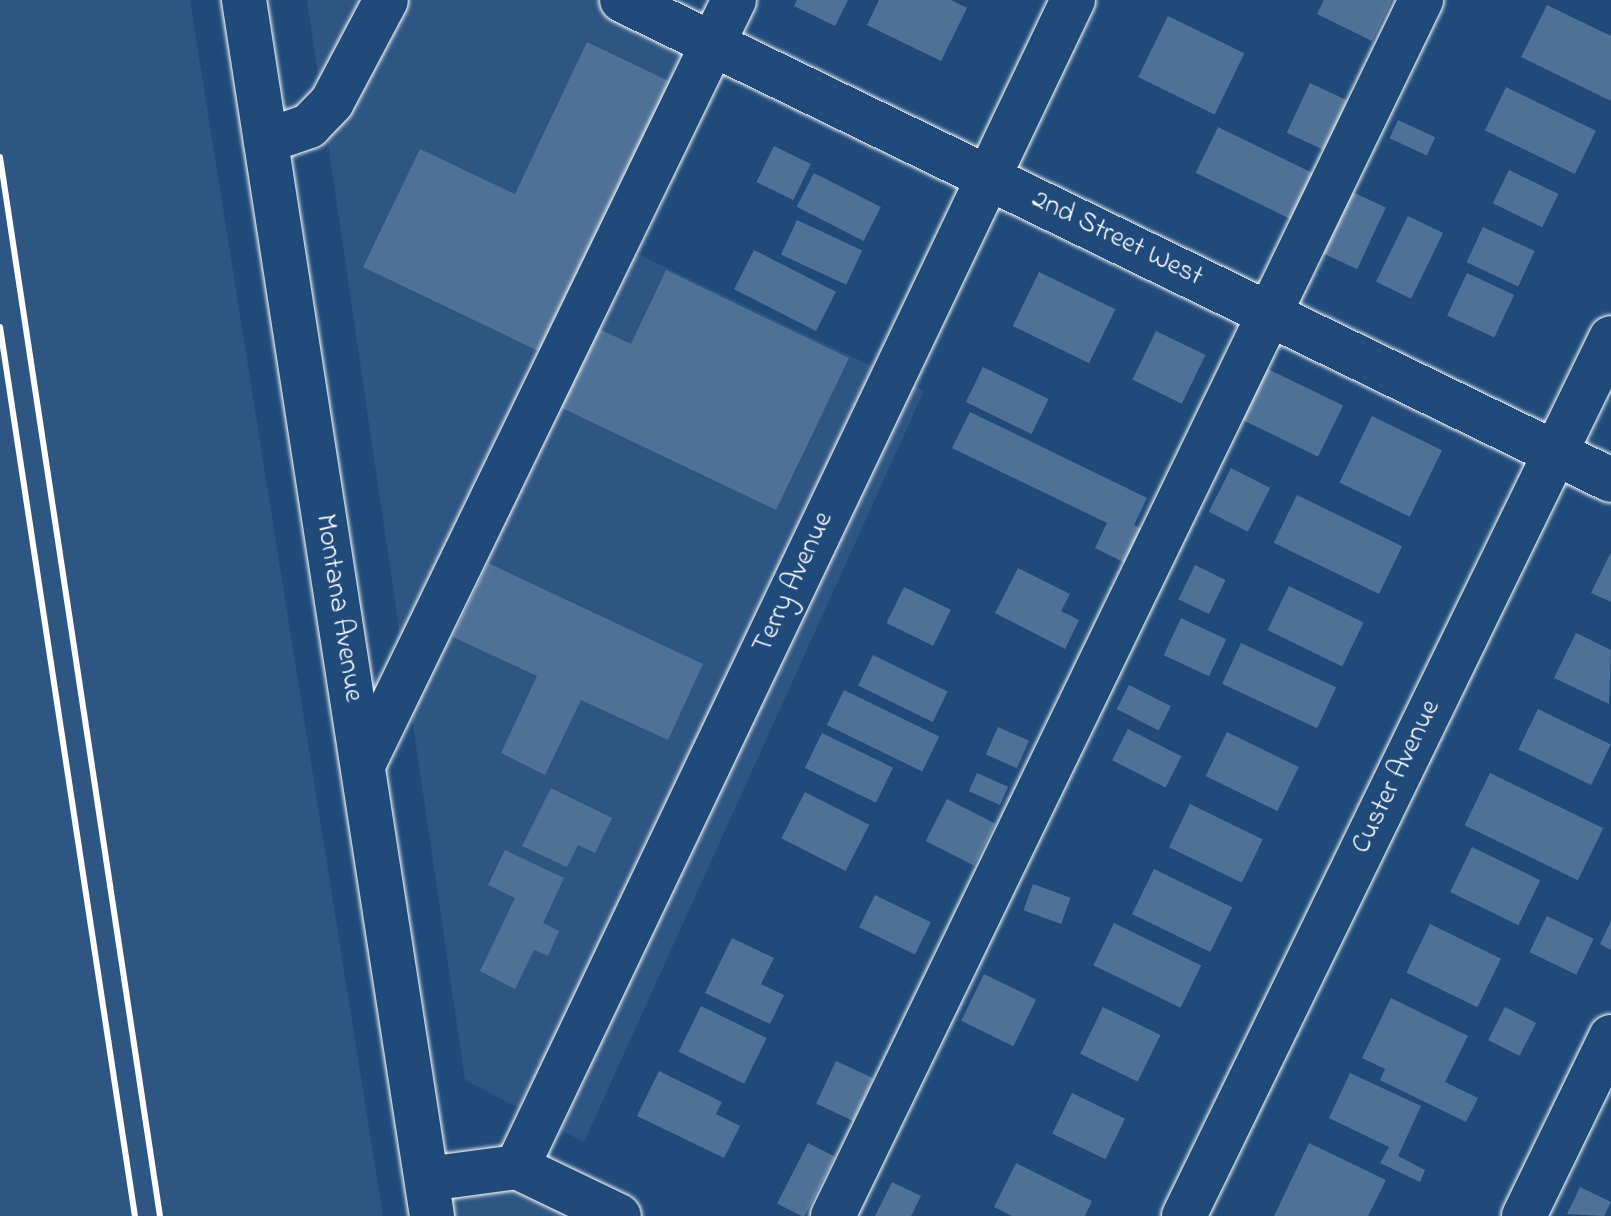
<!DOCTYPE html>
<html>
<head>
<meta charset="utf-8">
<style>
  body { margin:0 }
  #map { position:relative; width:1611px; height:1216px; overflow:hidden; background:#1f4a7a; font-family:"Indie Flower",sans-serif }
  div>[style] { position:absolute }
  .built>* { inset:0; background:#2e5683 }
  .building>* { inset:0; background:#507197; transform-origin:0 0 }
  .roads { filter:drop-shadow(0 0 2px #fff) drop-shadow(0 0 2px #fff) }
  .minor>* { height:44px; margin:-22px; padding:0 22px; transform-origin:22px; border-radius:22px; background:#1f4a7a }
  .major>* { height:44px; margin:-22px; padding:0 22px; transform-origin:22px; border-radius:22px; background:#1f4a7a }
  .rail>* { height:6px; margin:-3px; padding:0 3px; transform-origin:3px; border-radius:3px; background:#fff }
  span { translate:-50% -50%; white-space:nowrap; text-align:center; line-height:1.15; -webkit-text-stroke:6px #1f4a7a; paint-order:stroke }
  .street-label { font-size:28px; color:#fff }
</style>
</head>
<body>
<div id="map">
  <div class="built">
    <div style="clip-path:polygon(0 0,190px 0,383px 1216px,0 1216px)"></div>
    <div style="clip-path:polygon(307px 0,622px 0,714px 43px,617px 244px,924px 391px,584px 1142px,465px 1080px)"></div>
    <div style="clip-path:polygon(517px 1167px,619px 1216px,432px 1216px,427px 1179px)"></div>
  </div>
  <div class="building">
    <div style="clip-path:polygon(797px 0,848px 0,835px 26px,794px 6px)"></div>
    <div style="clip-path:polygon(879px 0,951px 0,967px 8px,941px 61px,867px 25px)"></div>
    <div style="clip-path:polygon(1324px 0,1392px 0,1372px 41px,1317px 14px)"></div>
    <div style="clip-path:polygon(1547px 5px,1611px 36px,1611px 101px,1521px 57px)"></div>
    <div style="left:1168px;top:16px;width:85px;height:68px;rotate:26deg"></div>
    <div style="clip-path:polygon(587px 42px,679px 86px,549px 356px,363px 267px,420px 149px,515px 194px)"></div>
    <div style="left:1310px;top:83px;width:42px;height:55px;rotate:25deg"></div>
    <div style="left:1506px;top:87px;width:100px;height:48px;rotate:26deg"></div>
    <div style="left:1398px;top:120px;width:41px;height:20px;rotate:25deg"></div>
    <div style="left:1218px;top:127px;width:108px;height:51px;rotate:26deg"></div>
    <div style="left:774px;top:146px;width:41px;height:40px;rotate:26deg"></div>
    <div style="left:1509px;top:170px;width:55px;height:37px;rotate:26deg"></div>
    <div style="left:814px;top:173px;width:75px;height:38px;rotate:27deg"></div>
    <div style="left:1346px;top:189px;width:44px;height:68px;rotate:25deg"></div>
    <div style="left:1408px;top:216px;width:39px;height:73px;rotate:26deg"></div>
    <div style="left:797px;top:220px;width:72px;height:38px;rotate:25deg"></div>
    <div style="left:1483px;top:227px;width:57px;height:39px;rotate:25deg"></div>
    <div style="left:754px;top:250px;width:92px;height:44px;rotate:27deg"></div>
    <div style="clip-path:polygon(666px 270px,849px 358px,776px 510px,560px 407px,597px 328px,631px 344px)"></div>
    <div style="left:1039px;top:272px;width:85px;height:60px;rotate:26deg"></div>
    <div style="left:1467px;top:273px;width:52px;height:47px;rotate:25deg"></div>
    <div style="left:1156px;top:331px;width:55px;height:54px;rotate:26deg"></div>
    <div style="left:983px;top:367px;width:73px;height:39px;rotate:26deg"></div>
    <div style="left:1264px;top:367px;width:88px;height:57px;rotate:26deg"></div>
    <div style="clip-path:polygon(970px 412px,1147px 498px,1134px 525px,1146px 531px,1129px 565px,1095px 548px,1107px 523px,952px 448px)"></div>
    <div style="left:1372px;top:416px;width:78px;height:74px;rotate:26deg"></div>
    <div style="left:1231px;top:468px;width:44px;height:49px;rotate:27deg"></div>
    <div style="left:1297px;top:495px;width:117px;height:53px;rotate:26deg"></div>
    <div style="clip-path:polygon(1611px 552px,1611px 602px,1591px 593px)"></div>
    <div style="clip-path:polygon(488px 563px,703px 664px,668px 740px,581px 700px,545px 775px,501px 753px,537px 676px,453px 637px)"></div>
    <div style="left:1195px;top:565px;width:34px;height:38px;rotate:26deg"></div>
    <div style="clip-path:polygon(1018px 568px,1070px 594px,1061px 611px,1079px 620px,1065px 649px,995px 613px)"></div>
    <div style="left:1289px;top:586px;width:83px;height:49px;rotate:26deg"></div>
    <div style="left:904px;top:587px;width:52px;height:40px;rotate:26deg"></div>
    <div style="left:1181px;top:618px;width:50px;height:41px;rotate:25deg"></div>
    <div style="clip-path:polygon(1576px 633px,1611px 650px,1609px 704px,1554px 678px)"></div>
    <div style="left:1241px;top:643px;width:105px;height:45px;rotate:25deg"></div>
    <div style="left:873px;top:655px;width:83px;height:34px;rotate:26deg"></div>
    <div style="left:1129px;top:685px;width:47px;height:27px;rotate:27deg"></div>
    <div style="left:844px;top:690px;width:106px;height:39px;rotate:26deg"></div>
    <div style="left:1538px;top:709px;width:81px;height:45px;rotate:26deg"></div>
    <div style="left:998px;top:727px;width:34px;height:30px;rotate:24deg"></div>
    <div style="left:1128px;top:729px;width:60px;height:35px;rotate:27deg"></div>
    <div style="left:1227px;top:732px;width:80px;height:49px;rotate:26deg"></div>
    <div style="left:822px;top:733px;width:79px;height:39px;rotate:26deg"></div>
    <div style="left:977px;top:773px;width:34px;height:20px;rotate:24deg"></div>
    <div style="left:1490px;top:773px;width:126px;height:58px;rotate:26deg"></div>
    <div style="clip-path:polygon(551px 788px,612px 818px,595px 853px,578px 845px,567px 867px,522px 846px)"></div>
    <div style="left:805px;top:792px;width:72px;height:52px;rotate:27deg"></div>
    <div style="left:947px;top:799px;width:54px;height:47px;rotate:27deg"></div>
    <div style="left:1190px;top:804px;width:81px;height:48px;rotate:26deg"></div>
    <div style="left:1472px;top:847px;width:76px;height:50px;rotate:26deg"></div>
    <div style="clip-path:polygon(505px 850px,564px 878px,543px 923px,559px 931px,548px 956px,534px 950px,515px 989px,480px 971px,515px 898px,488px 885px)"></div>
    <div style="left:1154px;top:869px;width:87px;height:50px;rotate:26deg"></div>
    <div style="left:1033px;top:884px;width:40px;height:28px;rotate:20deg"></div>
    <div style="left:875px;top:895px;width:62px;height:36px;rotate:26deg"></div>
    <div style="left:1547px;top:916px;width:52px;height:40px;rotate:26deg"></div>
    <div style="clip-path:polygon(1611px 921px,1611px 950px,1600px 944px)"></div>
    <div style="left:1114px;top:923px;width:97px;height:47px;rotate:26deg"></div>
    <div style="left:1430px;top:924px;width:79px;height:54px;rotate:26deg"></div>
    <div style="clip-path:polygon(732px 938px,774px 958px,761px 984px,784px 995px,770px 1024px,705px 993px)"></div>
    <div style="left:984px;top:974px;width:58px;height:52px;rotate:26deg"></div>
    <div style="clip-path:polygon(1391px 998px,1468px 1036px,1445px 1082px,1478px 1098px,1466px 1122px,1380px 1080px,1385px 1069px,1362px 1058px)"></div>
    <div style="left:701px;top:1006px;width:73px;height:51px;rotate:26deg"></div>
    <div style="left:1103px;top:1007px;width:64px;height:52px;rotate:26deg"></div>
    <div style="left:1505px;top:1007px;width:35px;height:37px;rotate:27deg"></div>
    <div style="left:836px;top:1061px;width:41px;height:47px;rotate:25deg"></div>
    <div style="clip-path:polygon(659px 1071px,722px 1102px,716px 1114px,740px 1126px,724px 1158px,637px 1116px)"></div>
    <div style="clip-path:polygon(1350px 1073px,1421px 1106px,1398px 1156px,1425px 1170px,1420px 1182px,1380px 1163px,1389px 1147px,1329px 1118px)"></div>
    <div style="left:1072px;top:1093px;width:59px;height:45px;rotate:26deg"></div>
    <div style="left:808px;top:1143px;width:30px;height:68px;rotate:27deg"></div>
    <div style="clip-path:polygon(1309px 1143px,1386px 1180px,1368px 1216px,1274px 1216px)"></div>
    <div style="clip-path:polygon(1016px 1163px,1092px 1201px,1085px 1216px,1012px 1216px,994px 1207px)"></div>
    <div style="clip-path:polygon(892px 1182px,921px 1196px,911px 1216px,875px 1216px)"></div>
    <div style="clip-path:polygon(1580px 1187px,1611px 1202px,1604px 1216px,1567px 1214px)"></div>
  </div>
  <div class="roads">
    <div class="minor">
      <div style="left:622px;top:0;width:1099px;rotate:25.89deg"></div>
      <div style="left:266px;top:141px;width:46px;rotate:-19.2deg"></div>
      <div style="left:309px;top:126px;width:33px;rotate:-46deg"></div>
      <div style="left:332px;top:102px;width:115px;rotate:-62.1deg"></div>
      <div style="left:363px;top:765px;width:850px;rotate:-64.13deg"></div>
      <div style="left:517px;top:1167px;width:1293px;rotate:-64.53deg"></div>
      <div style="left:427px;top:1179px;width:91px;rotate:-7.6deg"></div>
      <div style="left:517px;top:1167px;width:113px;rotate:25.7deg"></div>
      <div style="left:833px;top:1216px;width:1351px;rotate:-64.19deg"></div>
      <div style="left:1184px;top:1216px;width:976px;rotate:-64.06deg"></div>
      <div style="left:1524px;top:1216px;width:199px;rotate:-64.1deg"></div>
    </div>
    <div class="major">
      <div style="left:244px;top:0;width:1230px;rotate:81.21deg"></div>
    </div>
  </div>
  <div class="rail">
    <div style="left:0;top:157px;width:1071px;rotate:81.41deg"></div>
    <div style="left:0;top:327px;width:899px;rotate:81.37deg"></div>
  </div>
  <div class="street-label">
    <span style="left:1117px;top:239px;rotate:26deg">2nd Street West</span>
    <span style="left:794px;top:583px;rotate:-65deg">Terry Avenue</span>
    <span style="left:338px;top:608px;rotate:81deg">Montana Avenue</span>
    <span style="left:1397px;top:777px;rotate:-64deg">Custer Avenue</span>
  </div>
</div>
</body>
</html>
